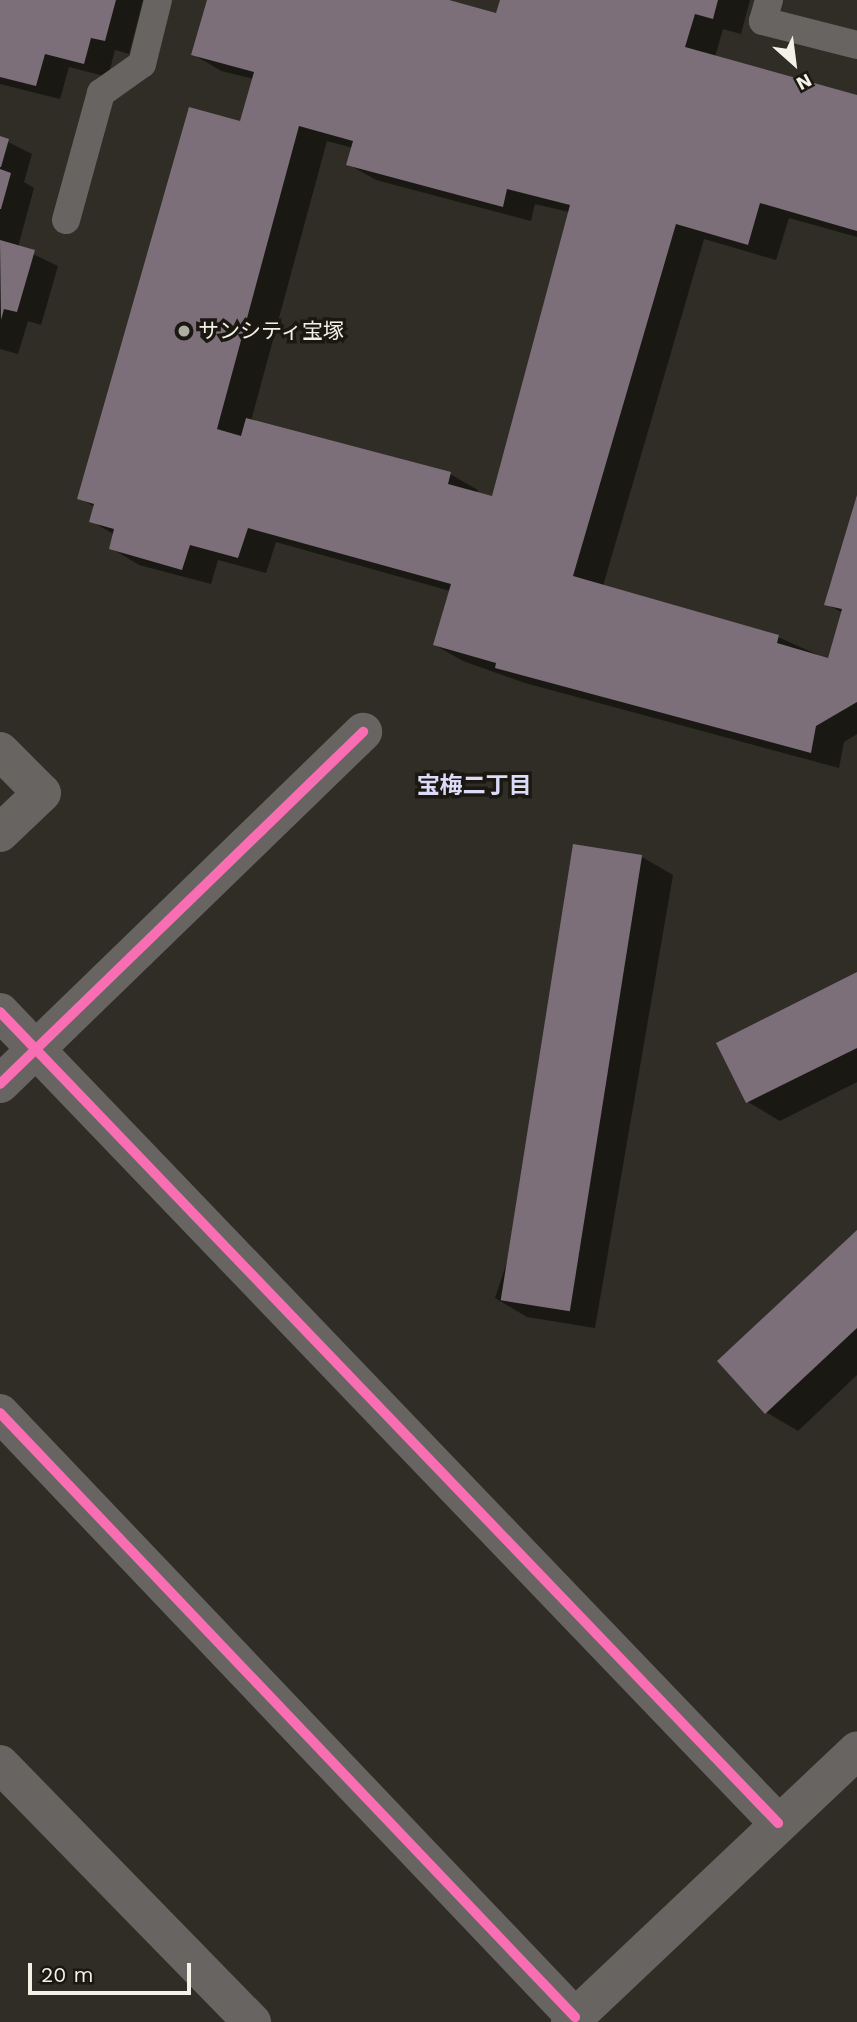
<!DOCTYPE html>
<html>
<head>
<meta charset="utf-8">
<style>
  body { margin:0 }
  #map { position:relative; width:857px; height:2022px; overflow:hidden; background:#2f2d25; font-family:"Work Sans","Noto Sans JP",sans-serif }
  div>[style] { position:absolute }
  .shadow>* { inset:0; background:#0007 }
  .building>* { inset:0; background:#7c6f7a; transform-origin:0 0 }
  .lane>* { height:28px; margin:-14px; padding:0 14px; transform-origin:14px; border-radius:14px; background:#686462 }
  .street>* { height:38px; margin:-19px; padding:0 19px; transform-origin:19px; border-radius:19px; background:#686462 }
  .cycleway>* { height:10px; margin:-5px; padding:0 5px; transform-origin:5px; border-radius:5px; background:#f96db3 }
  .dots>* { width:19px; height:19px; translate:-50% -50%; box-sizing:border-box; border:4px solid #1a1811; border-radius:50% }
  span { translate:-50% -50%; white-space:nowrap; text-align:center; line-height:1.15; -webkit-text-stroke:7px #1a1811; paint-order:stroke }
  .poi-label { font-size:21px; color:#f4f2e7 }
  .left { translate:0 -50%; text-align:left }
  .neighbourhood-label { font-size:23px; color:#dcdcf9; font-weight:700 }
  .north { position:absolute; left:759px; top:28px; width:70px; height:70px; -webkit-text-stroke:5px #1a1811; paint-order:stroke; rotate:152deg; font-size:19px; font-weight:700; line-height:28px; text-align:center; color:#f4f2e7 }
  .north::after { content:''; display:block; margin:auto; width:24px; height:32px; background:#f4f2e7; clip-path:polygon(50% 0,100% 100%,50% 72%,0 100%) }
  .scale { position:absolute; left:28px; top:1963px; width:163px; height:32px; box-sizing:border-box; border:4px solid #f4f2e7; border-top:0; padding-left:9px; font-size:21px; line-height:24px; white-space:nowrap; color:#f4f2e7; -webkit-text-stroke:5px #1a1811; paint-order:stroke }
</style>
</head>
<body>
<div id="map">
  <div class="shadow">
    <div style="clip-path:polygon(0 0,143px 0,129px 54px,115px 50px,108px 77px,69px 67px,60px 99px,0 84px)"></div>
    <div style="clip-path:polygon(evenodd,209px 0,443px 0,498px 15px,502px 0,750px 0,741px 34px,723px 29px,715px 57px,857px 97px,857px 237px,789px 218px,776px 260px,704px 239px,603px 586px,778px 637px,829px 660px,843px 613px,826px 604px,857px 499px,857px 734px,844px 742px,839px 768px,525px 683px,463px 661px,435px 645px,450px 591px,276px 542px,266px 573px,218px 560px,211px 584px,139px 565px,111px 548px,115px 535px,91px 521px,95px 507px,79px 498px,241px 123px,254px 79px,221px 71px,193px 54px,209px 0,327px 141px,353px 148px,348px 164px,376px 180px,531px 221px,535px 204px,569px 212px,493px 498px,477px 494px,478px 490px,450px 474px,251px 421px,327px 141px)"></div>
    <div style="clip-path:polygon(0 138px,32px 154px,24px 182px,34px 188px,18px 247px,58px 266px,41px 325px,28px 321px,18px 354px,0 349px)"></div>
    <div style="clip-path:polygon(642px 857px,673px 875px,595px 1328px,527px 1317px,495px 1298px)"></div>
    <div style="clip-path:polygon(857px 974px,857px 1082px,780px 1121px,748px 1102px)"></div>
    <div style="clip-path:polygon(857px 1233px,857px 1375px,798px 1431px,766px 1412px)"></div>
  </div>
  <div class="building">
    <div style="clip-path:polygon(0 0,116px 0,105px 41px,91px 38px,84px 64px,45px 54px,36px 86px,0 77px)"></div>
    <div style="clip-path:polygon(evenodd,207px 0,449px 0,496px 13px,500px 0,718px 0,713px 19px,695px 14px,685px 47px,857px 95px,857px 231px,760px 203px,748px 245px,676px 224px,573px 576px,779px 635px,777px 643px,828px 658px,842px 609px,824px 605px,857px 495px,857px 702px,816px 726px,811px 753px,495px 668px,496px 663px,433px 645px,451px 584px,248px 528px,238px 558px,190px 545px,182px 570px,109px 549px,114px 529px,89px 522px,94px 504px,77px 499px,189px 107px,240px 121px,254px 72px,191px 55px,207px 0,299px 126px,353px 141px,346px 165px,503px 207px,507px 189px,570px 205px,492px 496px,448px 484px,451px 472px,246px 418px,241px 436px,217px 429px,299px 126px)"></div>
    <div style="clip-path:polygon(0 136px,9px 139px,1px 167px,0 167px)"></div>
    <div style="clip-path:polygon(0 169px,11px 173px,1px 209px,0 209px)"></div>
    <div style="clip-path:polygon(0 240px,35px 250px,17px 312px,4px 309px,1px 320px)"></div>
    <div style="left:573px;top:844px;width:70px;height:462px;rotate:9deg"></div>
    <div style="clip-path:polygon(857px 972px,857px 1048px,746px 1103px,716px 1043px)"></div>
    <div style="clip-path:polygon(857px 1230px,857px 1328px,765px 1414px,717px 1361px)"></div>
  </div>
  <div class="lane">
    <div style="left:769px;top:0;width:22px;rotate:106deg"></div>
    <div style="left:763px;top:21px;width:97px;rotate:14.3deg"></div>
    <div style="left:66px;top:220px;width:132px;rotate:-74.6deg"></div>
    <div style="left:101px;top:93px;width:50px;rotate:-35.3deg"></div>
    <div style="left:142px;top:64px;width:66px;rotate:-76deg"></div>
  </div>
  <div class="street">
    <div style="left:0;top:751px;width:59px;rotate:45deg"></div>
    <div style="left:42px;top:793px;width:58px;rotate:136.4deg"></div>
    <div style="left:0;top:1012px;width:1124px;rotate:46.19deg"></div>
    <div style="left:0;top:1084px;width:506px;rotate:-44.12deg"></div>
    <div style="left:0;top:1413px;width:834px;rotate:46.41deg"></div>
    <div style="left:0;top:1764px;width:361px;rotate:45.7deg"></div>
    <div style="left:570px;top:2022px;width:395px;rotate:-43.4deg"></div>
  </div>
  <div class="cycleway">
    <div style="left:0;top:1012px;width:1124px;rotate:46.19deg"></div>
    <div style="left:0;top:1084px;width:506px;rotate:-44.12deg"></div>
    <div style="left:0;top:1413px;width:834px;rotate:46.41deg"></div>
  </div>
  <div class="dots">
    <div style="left:184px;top:331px;background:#afada3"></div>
  </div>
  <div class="poi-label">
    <span class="left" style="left:198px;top:331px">サンシティ宝塚</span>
  </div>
  <div class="neighbourhood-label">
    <span style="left:474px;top:786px">宝梅二丁目</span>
  </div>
  <div class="north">N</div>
  <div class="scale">20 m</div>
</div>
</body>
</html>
